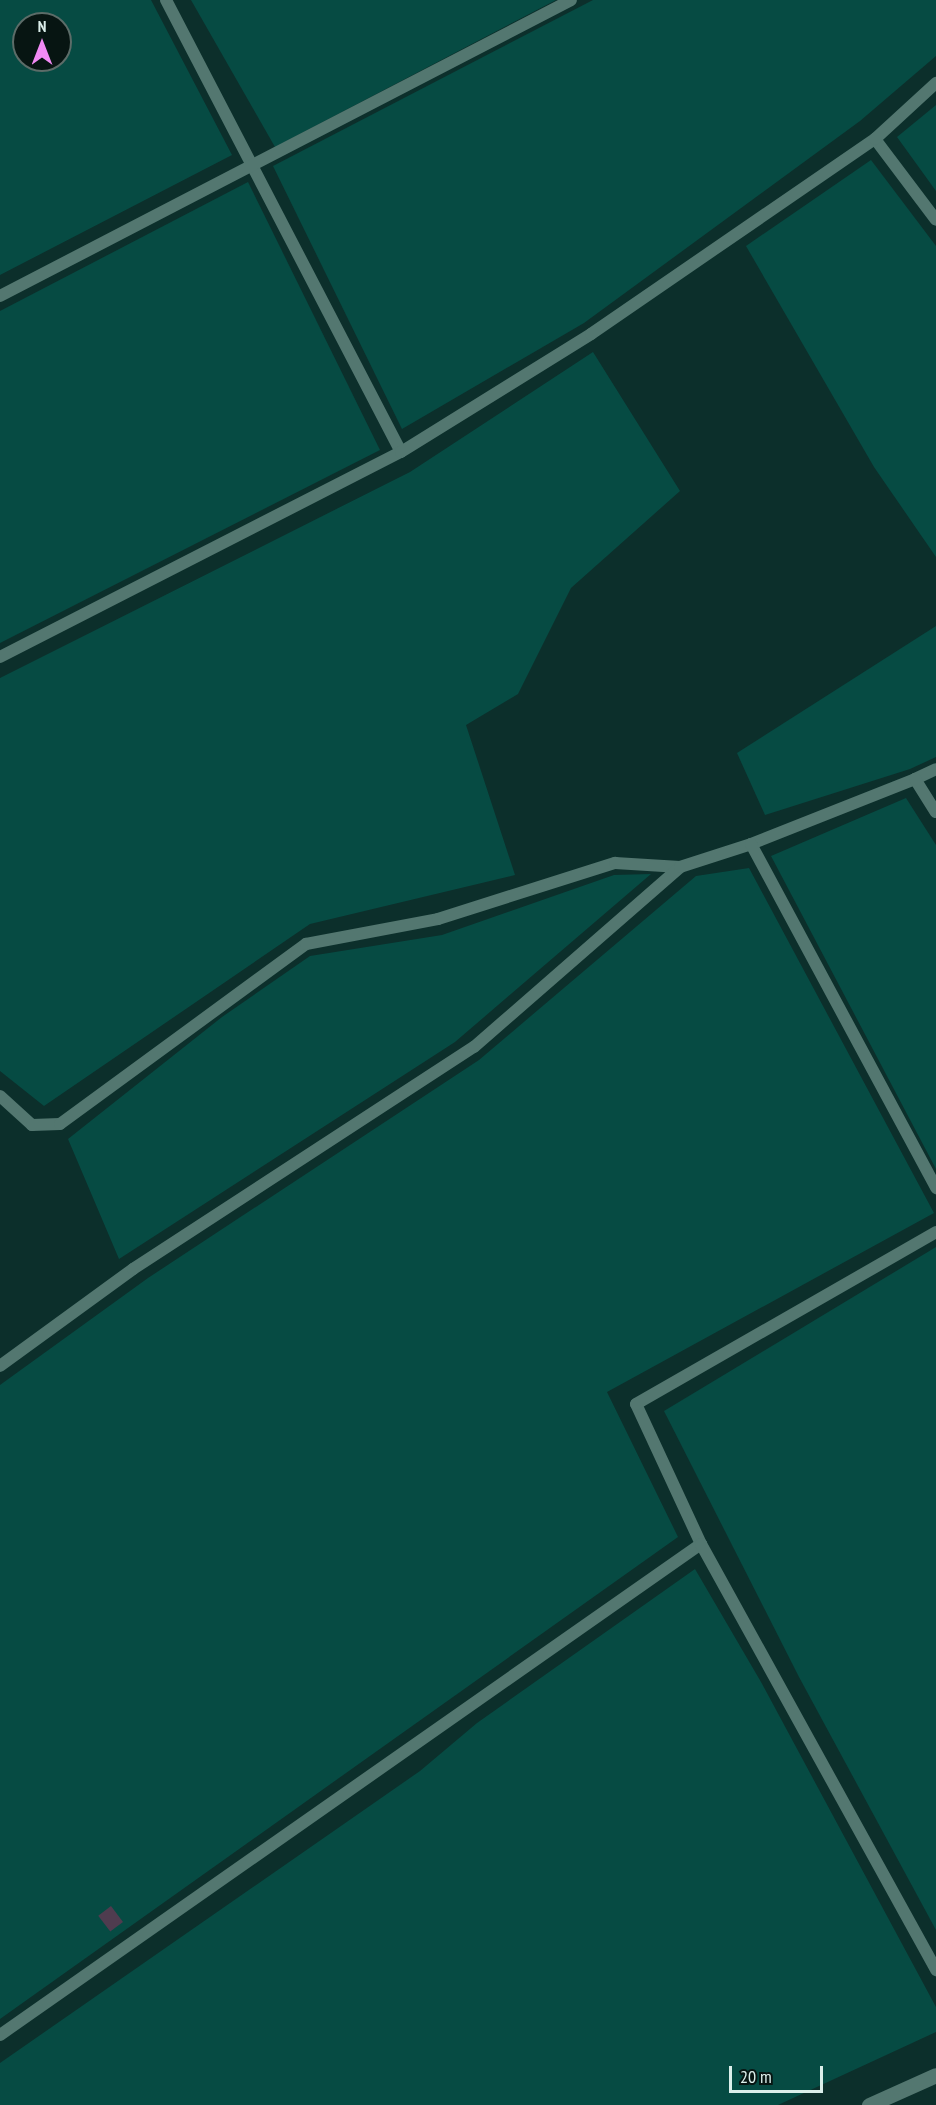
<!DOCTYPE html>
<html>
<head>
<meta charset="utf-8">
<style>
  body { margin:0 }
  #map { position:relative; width:936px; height:2105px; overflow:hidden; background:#0c2f2b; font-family:"PT Sans Narrow",sans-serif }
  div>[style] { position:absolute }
  .green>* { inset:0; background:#064b43 }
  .building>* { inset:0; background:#4f3c4f; transform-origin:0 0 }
  .lane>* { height:12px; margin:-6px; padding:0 6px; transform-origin:6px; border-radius:6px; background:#537770 }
  .street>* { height:15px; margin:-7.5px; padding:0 7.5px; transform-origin:7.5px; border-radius:7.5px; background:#537770 }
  span { translate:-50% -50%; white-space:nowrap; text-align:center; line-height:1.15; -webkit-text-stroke:6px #071512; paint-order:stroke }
  .north { position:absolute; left:12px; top:12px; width:60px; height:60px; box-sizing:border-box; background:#071512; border:2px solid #5c6c68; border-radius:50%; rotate:0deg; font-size:16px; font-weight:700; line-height:24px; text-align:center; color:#dbeeea }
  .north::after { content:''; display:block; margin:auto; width:21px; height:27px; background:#f18af4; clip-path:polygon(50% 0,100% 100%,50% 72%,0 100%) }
  .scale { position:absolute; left:729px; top:2066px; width:94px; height:27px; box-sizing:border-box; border:3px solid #dbeeea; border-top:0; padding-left:8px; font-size:18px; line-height:21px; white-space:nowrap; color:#dbeeea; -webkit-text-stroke:4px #071512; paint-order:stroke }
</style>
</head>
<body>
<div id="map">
  <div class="green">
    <div style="clip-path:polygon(evenodd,0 0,151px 0,232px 155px,0 275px,0 0,24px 24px,60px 24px,60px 60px,24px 60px,24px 24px)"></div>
    <div style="clip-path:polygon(191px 0,556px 0,275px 147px)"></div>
    <div style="clip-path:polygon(593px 0,936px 0,936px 56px,860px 121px,584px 323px,402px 429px,273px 166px)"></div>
    <div style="clip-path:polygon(936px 105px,936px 191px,897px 137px)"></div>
    <div style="clip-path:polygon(871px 160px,936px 246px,936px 557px,874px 467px,746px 246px)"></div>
    <div style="clip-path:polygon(248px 182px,380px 450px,0 643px,0 311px)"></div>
    <div style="clip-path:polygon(593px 352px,680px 491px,571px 588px,518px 694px,466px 725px,515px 875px,310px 924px,44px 1106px,0 1071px,0 678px,410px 472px)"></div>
    <div style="clip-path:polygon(936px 626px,936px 757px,910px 769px,765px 815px,737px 753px)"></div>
    <div style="clip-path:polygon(906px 798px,936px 845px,936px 1169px,771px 856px)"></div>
    <div style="clip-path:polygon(749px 868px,934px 1213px,607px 1392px,678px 1537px,0 2019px,0 1385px,148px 1278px,479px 1060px,696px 876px)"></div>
    <div style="clip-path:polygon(651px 874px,455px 1042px,119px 1259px,68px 1139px,222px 1017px,310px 956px,442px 935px,614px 875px)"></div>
    <div style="clip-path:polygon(936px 1247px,936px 1930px,799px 1677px,664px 1411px)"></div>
    <div style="clip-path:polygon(695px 1569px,761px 1682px,936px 2007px,936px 2032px,778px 2105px,0 2105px,0 2063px,420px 1771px,477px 1723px)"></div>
  </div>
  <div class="building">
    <div style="left:111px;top:1906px;width:20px;height:16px;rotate:53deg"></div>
  </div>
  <div class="lane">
    <div style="left:166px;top:0;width:509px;rotate:62.53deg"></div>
    <div style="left:875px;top:139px;width:101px;rotate:53deg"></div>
    <div style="left:0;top:296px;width:643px;rotate:-27.4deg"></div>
    <div style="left:0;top:657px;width:450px;rotate:-27.1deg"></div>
    <div style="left:401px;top:452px;width:224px;rotate:-31.8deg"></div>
    <div style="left:591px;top:334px;width:345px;rotate:-34.5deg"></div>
    <div style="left:875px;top:139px;width:83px;rotate:-42.6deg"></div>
    <div style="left:915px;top:779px;width:23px;rotate:-25deg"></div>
    <div style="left:751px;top:844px;width:176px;rotate:-21.6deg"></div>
    <div style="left:915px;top:779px;width:39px;rotate:58deg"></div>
    <div style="left:0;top:1096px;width:43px;rotate:42.2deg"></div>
    <div style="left:32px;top:1125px;width:28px;rotate:-2deg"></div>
    <div style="left:60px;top:1124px;width:305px;rotate:-36.2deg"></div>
    <div style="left:306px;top:944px;width:134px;rotate:-10.7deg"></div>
    <div style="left:438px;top:919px;width:186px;rotate:-17.6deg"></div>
    <div style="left:615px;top:863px;width:65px;rotate:3.5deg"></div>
    <div style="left:0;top:1366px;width:165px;rotate:-36.1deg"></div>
    <div style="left:133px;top:1269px;width:407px;rotate:-33.1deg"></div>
    <div style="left:474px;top:1047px;width:274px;rotate:-41.1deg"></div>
    <div style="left:680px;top:867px;width:75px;rotate:-17.9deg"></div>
    <div style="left:751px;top:844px;width:391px;rotate:61.7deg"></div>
    <div style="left:701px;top:1544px;width:154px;rotate:-114.9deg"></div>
    <div style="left:636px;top:1404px;width:346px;rotate:-29.8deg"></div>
    <div style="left:0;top:2035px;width:856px;rotate:-35.01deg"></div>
    <div style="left:701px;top:1544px;width:487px;rotate:61.1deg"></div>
  </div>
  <div class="street">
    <div style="left:869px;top:2105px;width:73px;rotate:-24.1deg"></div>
  </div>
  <div class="north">N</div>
  <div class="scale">20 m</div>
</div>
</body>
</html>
